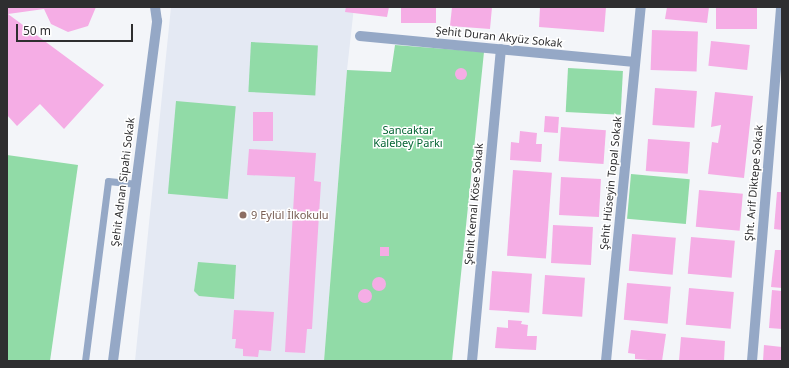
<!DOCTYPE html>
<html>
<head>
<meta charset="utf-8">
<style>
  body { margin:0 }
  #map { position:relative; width:789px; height:368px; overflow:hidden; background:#f3f5f9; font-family:"Noto Sans",sans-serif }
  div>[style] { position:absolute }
  .built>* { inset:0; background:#e4e9f3 }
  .green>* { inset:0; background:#91dba7; transform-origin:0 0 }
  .building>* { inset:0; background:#f5ade5; transform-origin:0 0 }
  .round { border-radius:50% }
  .lane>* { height:7px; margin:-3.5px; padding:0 3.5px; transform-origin:3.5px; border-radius:3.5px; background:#95a8c6 }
  .street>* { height:10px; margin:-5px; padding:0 5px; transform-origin:5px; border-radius:5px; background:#95a8c6 }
  .dots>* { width:11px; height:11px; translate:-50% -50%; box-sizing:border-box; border:2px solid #fff; border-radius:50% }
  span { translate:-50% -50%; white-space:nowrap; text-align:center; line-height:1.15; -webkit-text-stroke:3px #fff; paint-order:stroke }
  .street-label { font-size:11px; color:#2e2e30 }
  .park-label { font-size:11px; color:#046433 }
  .education-label { font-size:11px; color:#785e54 }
  .left { translate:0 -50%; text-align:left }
  .frame { position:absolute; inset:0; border:8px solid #2e2e30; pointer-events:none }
  .scale { position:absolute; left:16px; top:24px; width:117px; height:18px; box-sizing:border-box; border:2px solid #2e2e30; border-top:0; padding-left:5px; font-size:12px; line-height:14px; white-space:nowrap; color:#2e2e30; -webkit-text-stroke:3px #fff; paint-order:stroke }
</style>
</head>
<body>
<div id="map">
  <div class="built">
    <div style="clip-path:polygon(171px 7px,354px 7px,347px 70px,324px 361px,135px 361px)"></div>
  </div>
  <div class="green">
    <div style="left:251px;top:42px;width:67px;height:50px;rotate:3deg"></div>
    <div style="clip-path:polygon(395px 45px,484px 52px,452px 361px,324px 361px,347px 70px,391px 72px)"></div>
    <div style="left:568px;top:68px;width:55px;height:44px;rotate:3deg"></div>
    <div style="left:176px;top:101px;width:60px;height:93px;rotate:5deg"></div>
    <div style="clip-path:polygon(7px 155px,78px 165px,50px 361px,7px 361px)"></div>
    <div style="left:631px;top:174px;width:59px;height:45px;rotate:5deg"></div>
    <div style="clip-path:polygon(198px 262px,236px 265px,234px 299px,199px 296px,194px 291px)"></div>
  </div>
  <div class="building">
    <div style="clip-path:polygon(7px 7px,96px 7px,88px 26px,68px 32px,51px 24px,44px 9px,8px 14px,104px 85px,64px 129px,40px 104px,17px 126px,7px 115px)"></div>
    <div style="clip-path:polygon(346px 7px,389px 7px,387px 17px,345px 12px)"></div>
    <div style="left:401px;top:7px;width:35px;height:16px"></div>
    <div style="clip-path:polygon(452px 7px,492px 7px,490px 29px,450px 26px)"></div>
    <div style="clip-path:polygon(540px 7px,606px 7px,604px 32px,539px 27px)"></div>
    <div style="clip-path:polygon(667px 7px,709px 7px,707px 23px,665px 19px)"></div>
    <div style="left:716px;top:7px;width:41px;height:22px"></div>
    <div style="left:652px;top:30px;width:46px;height:40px;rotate:2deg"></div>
    <div style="left:711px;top:41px;width:39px;height:25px;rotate:6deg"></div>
    <div class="round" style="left:455px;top:68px;width:12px;height:12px"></div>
    <div style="left:655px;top:88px;width:42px;height:37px;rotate:4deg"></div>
    <div style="clip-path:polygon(715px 92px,753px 96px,744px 178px,708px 174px,712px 142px,718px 143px,721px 125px,711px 127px)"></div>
    <div style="left:253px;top:112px;width:20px;height:29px"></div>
    <div style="left:545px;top:116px;width:14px;height:16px;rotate:4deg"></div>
    <div style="left:561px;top:127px;width:45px;height:34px;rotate:4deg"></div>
    <div style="clip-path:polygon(520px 131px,537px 133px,536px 144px,542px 144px,541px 162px,510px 160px,511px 142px,519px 143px)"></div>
    <div style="left:648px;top:139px;width:42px;height:32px;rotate:4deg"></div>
    <div style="clip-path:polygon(249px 149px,316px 153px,314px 181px,321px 182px,312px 329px,307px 329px,305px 353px,285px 352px,295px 177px,247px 175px)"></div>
    <div style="left:513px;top:170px;width:39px;height:86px;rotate:4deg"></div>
    <div style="left:561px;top:177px;width:40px;height:38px;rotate:3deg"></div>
    <div style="left:699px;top:190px;width:44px;height:37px;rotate:5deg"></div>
    <div style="clip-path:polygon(777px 192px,782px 192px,782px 230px,774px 229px)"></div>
    <div style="left:553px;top:225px;width:40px;height:38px;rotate:3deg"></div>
    <div style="left:632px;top:234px;width:44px;height:37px;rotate:5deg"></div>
    <div style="left:691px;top:237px;width:44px;height:37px;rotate:5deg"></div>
    <div style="left:380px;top:247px;width:9px;height:9px"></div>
    <div style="clip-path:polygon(775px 250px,782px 250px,782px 288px,771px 287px)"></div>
    <div style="left:492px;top:271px;width:40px;height:39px;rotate:4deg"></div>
    <div style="left:545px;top:275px;width:40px;height:39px;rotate:4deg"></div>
    <div class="round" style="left:372px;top:277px;width:14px;height:14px"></div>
    <div style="left:627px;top:283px;width:44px;height:37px;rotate:5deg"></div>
    <div style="left:689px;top:288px;width:45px;height:37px;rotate:5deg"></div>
    <div class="round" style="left:358px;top:289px;width:14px;height:14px"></div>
    <div style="clip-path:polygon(772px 290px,782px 291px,782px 329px,769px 328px)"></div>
    <div style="clip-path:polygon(234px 310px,274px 312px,271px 351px,259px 350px,258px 357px,243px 356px,243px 349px,235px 348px,236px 339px,232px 339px)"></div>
    <div style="clip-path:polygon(508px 320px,522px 321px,521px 324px,528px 325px,527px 336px,537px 336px,536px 350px,495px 348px,497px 327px,508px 328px)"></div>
    <div style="clip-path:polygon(631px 330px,666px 334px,662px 361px,635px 359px,635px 354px,628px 353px)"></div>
    <div style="clip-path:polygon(681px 337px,725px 341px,724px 361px,679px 361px)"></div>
    <div style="clip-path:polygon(764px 345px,782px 347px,782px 361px,763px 361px)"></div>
  </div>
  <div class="lane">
    <div style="left:85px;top:361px;width:181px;rotate:-82.7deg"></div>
    <div style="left:108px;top:181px;width:27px;rotate:6deg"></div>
  </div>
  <div class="street">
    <div style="left:360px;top:36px;width:276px;rotate:5.4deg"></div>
    <div style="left:113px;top:361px;width:343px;rotate:-82.6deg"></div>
    <div style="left:157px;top:21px;width:14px;rotate:-98deg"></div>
    <div style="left:472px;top:361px;width:313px;rotate:-84.7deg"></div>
    <div style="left:606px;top:361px;width:356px;rotate:-84.4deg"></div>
    <div style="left:752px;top:361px;width:355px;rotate:-85.3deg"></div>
  </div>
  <div class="dots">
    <div style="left:243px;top:215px;background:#8d6e63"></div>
  </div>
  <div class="street-label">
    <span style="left:499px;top:37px;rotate:6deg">Şehit Duran Akyüz Sokak</span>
    <span style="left:123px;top:182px;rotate:-83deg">Şehit Adnan Sipahi Sokak</span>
    <span style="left:611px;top:183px;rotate:-84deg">Şehit Hüseyin Topal Sokak</span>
    <span style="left:754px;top:183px;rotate:-85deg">Şht. Arif Diktepe Sokak</span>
    <span style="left:474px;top:204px;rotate:-85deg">Şehit Kemal Köse Sokak</span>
  </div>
  <div class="park-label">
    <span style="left:408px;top:137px">Sancaktar<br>Kalebey Parkı</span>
  </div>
  <div class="education-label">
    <span class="left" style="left:251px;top:215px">9 Eylül İlkokulu</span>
  </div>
  <div class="frame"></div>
  <div class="scale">50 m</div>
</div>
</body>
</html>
